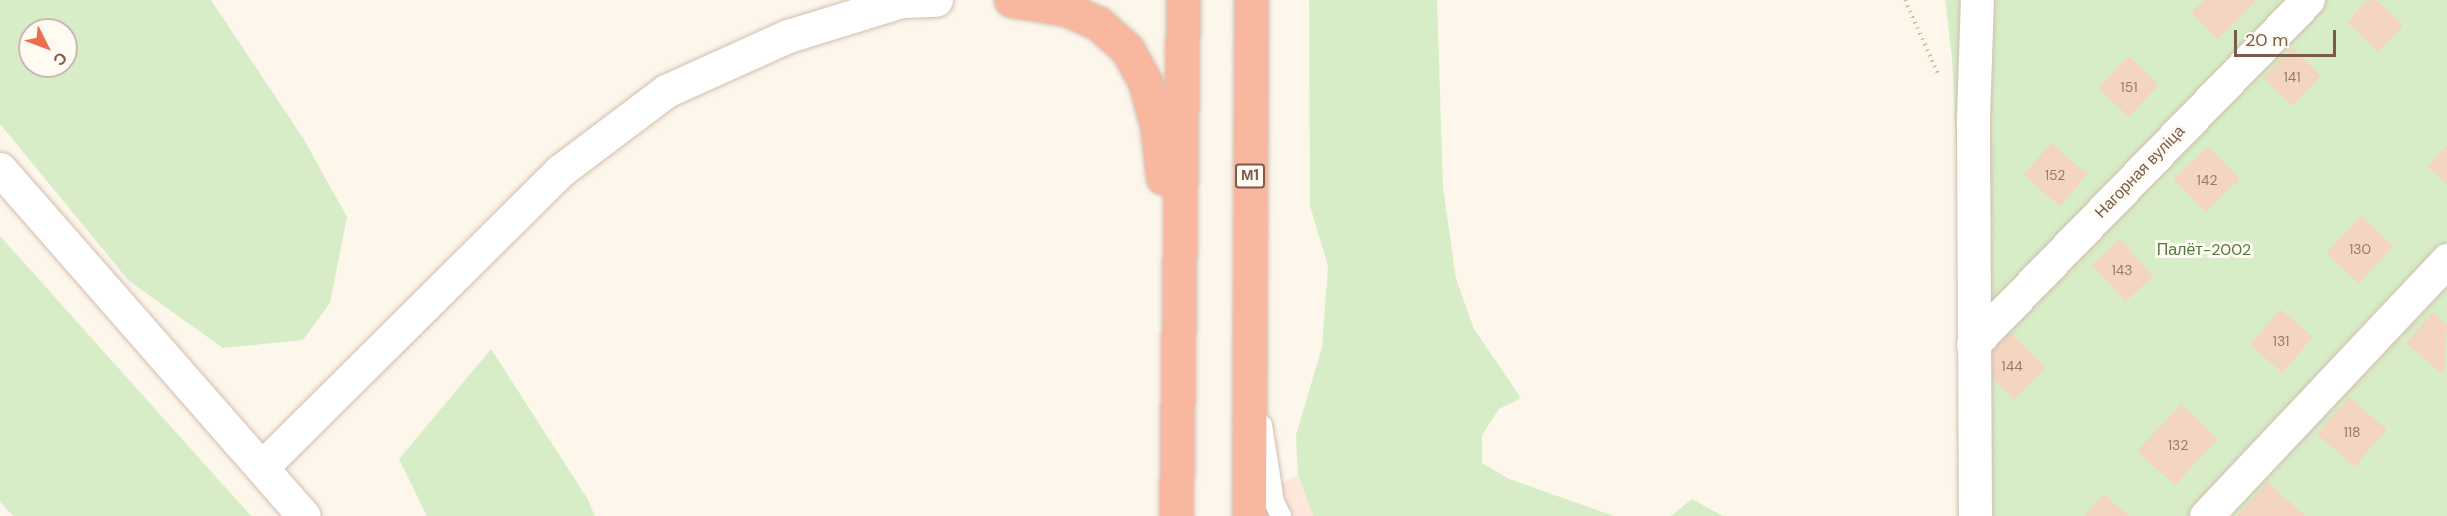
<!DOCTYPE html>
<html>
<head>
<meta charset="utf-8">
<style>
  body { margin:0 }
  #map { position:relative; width:2447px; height:516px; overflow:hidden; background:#fdf6eb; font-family:"DM Sans",sans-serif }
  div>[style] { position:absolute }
  .commercial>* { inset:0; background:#fee8de }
  .green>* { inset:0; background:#d7edc7 }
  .building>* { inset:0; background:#f4d5c1; transform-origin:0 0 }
  .path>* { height:4px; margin-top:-2px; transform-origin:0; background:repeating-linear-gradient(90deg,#dab8a3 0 1.5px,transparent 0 6px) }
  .roads { filter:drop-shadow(0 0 2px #d1beaf) drop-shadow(0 0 2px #d1beaf) }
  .service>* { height:20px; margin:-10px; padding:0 10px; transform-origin:10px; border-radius:10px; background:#fff }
  .minor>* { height:33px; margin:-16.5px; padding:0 16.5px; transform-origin:16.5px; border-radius:16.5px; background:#fff }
  .secondary>* { height:33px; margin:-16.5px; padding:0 16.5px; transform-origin:16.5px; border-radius:16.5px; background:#fff }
  .motorway>* { height:33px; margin:-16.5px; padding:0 16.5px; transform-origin:16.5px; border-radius:16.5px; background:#f9b7a0 }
  span { translate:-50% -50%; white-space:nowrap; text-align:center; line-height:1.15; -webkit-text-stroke:6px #fffaf2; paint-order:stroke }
  .number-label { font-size:14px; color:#997a69 }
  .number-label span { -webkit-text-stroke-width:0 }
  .shield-label span { padding:2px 4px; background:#fffaf2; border:2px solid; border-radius:4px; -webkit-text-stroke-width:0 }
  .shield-label { font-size:15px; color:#7b5c4c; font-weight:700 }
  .street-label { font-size:16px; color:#7b5c4c }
  .park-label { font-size:16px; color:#527a40 }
  .north { position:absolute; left:18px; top:18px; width:60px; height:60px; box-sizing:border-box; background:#fffaf2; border:2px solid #cabbb0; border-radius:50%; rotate:132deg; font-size:16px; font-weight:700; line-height:24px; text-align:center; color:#7b5c4c }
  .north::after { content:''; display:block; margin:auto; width:21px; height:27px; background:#eb6f4c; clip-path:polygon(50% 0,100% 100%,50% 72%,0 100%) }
  .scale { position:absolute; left:2234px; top:30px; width:102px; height:27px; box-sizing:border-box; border:3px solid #7b5c4c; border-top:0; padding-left:8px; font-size:18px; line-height:21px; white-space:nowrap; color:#7b5c4c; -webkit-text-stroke:4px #fffaf2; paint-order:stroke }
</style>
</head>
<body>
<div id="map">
  <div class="commercial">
    <div style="clip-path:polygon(1298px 475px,1313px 516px,1268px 516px,1266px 492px)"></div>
  </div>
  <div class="green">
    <div style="clip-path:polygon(evenodd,0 0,211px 0,303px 138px,347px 217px,330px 303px,303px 340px,223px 348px,129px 281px,0 124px,0 0,30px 30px,66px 30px,66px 66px,30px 66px,30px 30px)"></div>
    <div style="clip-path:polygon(1309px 0,1437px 0,1443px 187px,1456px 279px,1474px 329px,1521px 398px,1499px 409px,1482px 435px,1482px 463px,1509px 479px,1614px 516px,1313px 516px,1298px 475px,1296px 435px,1322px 347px,1328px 266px,1310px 206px)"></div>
    <div style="clip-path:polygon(1945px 0,2447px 0,2447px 516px,1963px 516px,1965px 348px,1952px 57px)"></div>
    <div style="clip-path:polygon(0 236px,251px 516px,13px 516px,0 502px)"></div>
    <div style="clip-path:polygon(491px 349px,587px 498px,595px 516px,427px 516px,399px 459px)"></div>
    <div style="clip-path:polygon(1692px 499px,1723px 516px,1671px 516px)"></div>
  </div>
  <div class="building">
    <div style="clip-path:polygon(2204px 0,2253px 0,2255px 2px,2218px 39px,2191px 13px)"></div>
    <div style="clip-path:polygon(2367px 0,2376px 0,2403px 26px,2378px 52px,2347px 22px)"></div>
    <div style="left:2292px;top:48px;width:40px;height:42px;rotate:44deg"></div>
    <div style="left:2128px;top:56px;width:42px;height:44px;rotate:43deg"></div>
    <div style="left:2051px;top:143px;width:48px;height:42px;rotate:41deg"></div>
    <div style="clip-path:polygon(2447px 145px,2447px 184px,2427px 166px)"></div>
    <div style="left:2208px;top:146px;width:46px;height:48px;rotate:46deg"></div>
    <div style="left:2361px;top:216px;width:44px;height:51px;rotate:43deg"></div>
    <div style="left:2120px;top:239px;width:50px;height:38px;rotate:48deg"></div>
    <div style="left:2280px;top:309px;width:43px;height:47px;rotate:40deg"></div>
    <div style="clip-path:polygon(2433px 312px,2447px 325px,2444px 375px,2406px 343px)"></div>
    <div style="left:2010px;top:332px;width:51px;height:45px;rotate:45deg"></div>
    <div style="left:2349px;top:397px;width:50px;height:49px;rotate:41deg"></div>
    <div style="left:2181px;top:404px;width:51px;height:64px;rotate:43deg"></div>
    <div style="clip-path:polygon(2268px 482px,2305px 516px,2237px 516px)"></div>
    <div style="clip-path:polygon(2104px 494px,2129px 516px,2084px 516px)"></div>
  </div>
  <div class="path">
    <div style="left:1905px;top:0;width:83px;rotate:65.9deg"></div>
  </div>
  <div class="roads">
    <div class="service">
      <div style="left:1262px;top:425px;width:78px;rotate:81.1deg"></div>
      <div style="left:1274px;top:502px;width:16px;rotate:63deg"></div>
    </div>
    <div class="minor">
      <div style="left:1973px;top:344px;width:480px;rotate:-45.8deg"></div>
      <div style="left:1975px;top:516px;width:398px;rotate:-90.3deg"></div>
      <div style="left:1973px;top:118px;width:118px;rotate:-88.1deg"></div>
      <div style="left:2206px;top:516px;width:352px;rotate:-46.7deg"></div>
    </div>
    <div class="secondary">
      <div style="left:0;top:169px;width:461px;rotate:48.8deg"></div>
      <div style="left:262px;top:467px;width:420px;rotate:-44.8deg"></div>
      <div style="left:560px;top:171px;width:133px;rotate:-37deg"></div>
      <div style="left:666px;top:91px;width:134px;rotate:-24.3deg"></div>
      <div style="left:788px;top:36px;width:119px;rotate:-17.1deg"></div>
      <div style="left:902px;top:1px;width:34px;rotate:-2deg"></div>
    </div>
    <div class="motorway">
      <div style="left:1011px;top:0;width:56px;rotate:9.3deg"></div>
      <div style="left:1066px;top:9px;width:35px;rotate:24deg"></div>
      <div style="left:1098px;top:23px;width:39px;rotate:42deg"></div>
      <div style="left:1127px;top:49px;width:38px;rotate:61deg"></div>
      <div style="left:1145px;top:82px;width:46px;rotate:74.7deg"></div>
      <div style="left:1157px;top:126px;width:52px;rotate:83.4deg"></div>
      <div style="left:1176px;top:516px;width:516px;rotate:-89.22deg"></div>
      <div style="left:1249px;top:516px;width:516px;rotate:-89.78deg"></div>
    </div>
  </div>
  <div class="number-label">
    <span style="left:2292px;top:77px">141</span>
    <span style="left:2129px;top:87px">151</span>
    <span style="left:2055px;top:175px">152</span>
    <span style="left:2207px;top:180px">142</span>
    <span style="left:2360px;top:249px">130</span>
    <span style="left:2122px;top:270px">143</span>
    <span style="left:2281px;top:341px">131</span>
    <span style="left:2012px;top:366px">144</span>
    <span style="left:2352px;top:432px">118</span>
    <span style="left:2178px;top:445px">132</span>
  </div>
  <div class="shield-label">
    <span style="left:1250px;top:176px">М1</span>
  </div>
  <div class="street-label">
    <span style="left:2140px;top:172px;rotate:-46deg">Нагорная вуліца</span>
  </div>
  <div class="park-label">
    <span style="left:2204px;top:250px">Палёт-2002</span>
  </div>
  <div class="north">С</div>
  <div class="scale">20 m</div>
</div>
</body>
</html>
